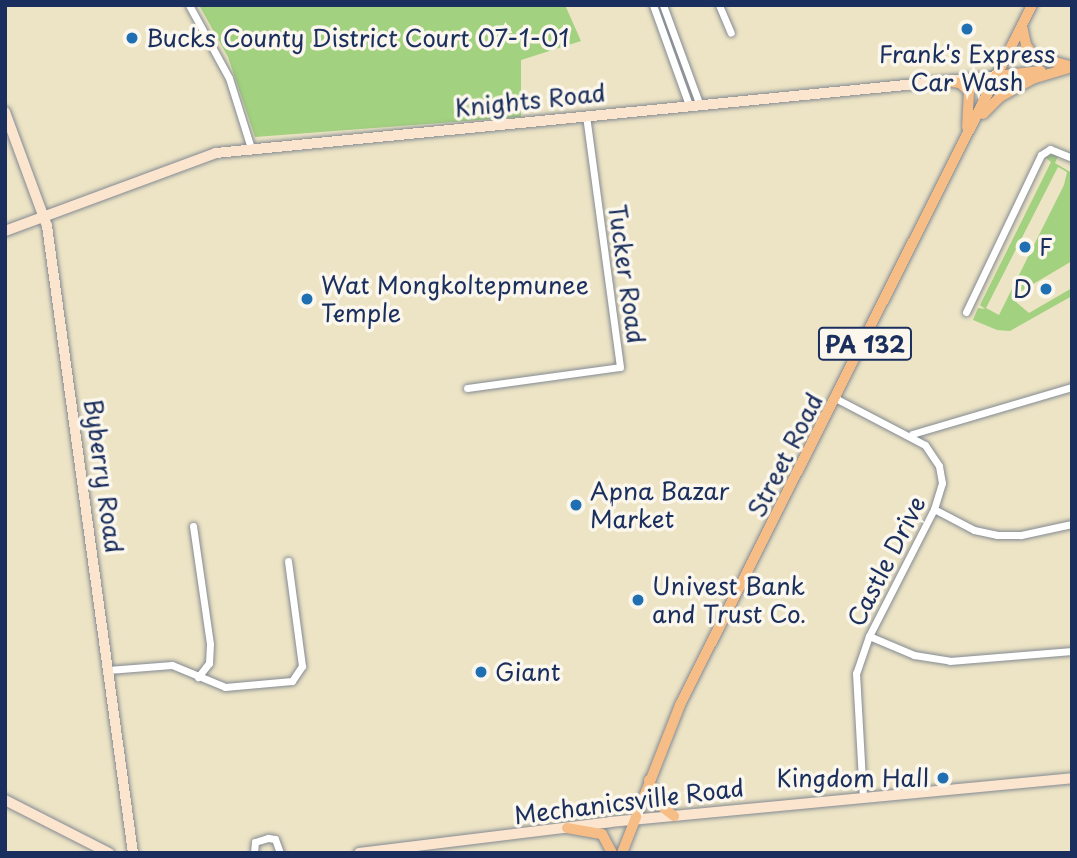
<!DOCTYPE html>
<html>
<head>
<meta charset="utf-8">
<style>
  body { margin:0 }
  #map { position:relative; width:1077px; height:858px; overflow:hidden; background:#ede4c5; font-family:"Playpen Sans",sans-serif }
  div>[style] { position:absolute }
  .green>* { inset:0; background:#a2d17f }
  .roads { filter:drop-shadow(0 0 2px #848a92) drop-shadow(0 0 2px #848a92) }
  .street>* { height:7px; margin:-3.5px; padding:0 3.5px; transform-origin:3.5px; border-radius:3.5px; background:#fff }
  .secondary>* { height:10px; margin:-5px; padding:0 5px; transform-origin:5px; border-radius:5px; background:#fbe5cf }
  .primary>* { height:10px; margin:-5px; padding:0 5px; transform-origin:5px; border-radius:5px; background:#f6be86 }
  .dots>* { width:19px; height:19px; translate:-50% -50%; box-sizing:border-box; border:4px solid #fbf7ec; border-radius:50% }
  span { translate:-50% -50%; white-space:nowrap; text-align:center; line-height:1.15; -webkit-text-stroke:7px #fbf7ec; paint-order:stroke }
  .shield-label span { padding:2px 5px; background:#fbf7ec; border:2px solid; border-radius:5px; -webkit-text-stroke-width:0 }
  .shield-label { font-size:23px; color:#1b2f5e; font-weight:700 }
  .poi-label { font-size:24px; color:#1b2f5e }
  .left { translate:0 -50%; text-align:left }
  .right { translate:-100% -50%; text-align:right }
  .street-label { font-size:24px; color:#1b2f5e }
  .frame { position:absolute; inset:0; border:7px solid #1b2f5e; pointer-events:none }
</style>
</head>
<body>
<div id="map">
  <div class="green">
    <div style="clip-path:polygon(199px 5px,565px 5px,581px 41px,521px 60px,521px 117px,255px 137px,228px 57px)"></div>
    <div style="clip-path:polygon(evenodd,1054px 154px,1058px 156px,1055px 163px,1072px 173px,1072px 261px,1018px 293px,1022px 298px,1016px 302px,1029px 313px,1072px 288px,1072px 296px,1010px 331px,997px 330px,973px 320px,978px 308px,985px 309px,980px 305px,1051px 162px,1045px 157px,1054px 154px,1058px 167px,1067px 172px,1064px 185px,999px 315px,986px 308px,1058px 167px)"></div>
  </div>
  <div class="roads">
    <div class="street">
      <div style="left:189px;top:5px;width:83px;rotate:61.3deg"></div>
      <div style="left:229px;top:78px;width:73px;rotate:72.6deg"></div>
      <div style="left:653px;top:5px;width:106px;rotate:70.2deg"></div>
      <div style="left:663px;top:5px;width:104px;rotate:69.8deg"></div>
      <div style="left:719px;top:5px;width:30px;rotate:67deg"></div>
      <div style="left:966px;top:312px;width:174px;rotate:-64.5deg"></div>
      <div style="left:1041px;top:155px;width:11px;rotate:-34deg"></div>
      <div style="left:1050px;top:149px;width:24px;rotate:22deg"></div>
      <div style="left:467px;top:388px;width:154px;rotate:-7.8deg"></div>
      <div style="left:620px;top:367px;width:254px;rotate:-97.7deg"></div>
      <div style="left:837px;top:399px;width:99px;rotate:27.6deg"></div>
      <div style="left:925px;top:445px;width:25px;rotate:56deg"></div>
      <div style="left:939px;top:466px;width:17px;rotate:80deg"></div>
      <div style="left:942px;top:483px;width:27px;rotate:107deg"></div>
      <div style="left:934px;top:509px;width:143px;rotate:117.1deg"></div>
      <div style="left:869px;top:636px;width:39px;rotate:109deg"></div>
      <div style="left:856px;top:673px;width:124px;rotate:86.8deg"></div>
      <div style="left:912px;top:434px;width:167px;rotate:-16.4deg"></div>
      <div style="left:934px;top:509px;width:45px;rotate:27.7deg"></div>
      <div style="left:974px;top:530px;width:24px;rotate:12deg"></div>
      <div style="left:997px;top:535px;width:24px"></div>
      <div style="left:1021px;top:535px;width:52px;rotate:-12.2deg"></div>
      <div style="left:193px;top:526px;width:119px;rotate:81.8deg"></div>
      <div style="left:210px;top:644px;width:19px;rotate:93deg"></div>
      <div style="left:209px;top:663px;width:18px;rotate:128deg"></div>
      <div style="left:869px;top:636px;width:49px;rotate:22.9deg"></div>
      <div style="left:914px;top:655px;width:36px;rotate:9deg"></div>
      <div style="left:950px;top:661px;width:122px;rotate:-4.7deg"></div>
      <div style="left:108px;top:670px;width:64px;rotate:-4.5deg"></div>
      <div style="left:172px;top:665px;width:57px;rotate:22.5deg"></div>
      <div style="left:225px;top:687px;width:67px;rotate:-5.1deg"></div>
      <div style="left:292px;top:681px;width:18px;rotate:-56deg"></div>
      <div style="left:302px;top:666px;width:106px;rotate:-97.6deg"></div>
      <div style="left:254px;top:853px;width:11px;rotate:-85deg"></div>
      <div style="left:255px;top:842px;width:14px;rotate:-17deg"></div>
      <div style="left:268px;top:838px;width:7px;rotate:8deg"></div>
      <div style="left:275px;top:839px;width:15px;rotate:70deg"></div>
    </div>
    <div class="secondary">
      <div style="left:5px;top:112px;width:121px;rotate:69.8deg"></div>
      <div style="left:47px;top:226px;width:633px;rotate:82.19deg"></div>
      <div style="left:5px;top:231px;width:225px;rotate:-20.3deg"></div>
      <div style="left:216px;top:153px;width:785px;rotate:-5.63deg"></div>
      <div style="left:5px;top:800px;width:117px;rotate:27deg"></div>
      <div style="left:359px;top:853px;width:253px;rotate:-7deg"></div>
      <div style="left:610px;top:822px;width:464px;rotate:-5.4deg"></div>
    </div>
    <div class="primary">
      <div style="left:1022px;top:26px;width:19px;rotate:78deg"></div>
      <div style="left:1026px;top:45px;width:14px;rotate:54deg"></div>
      <div style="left:1034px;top:56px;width:36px;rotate:16deg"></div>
      <div style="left:997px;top:76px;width:44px;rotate:-6.5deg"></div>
      <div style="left:945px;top:81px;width:15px;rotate:8deg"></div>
      <div style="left:960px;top:83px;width:12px;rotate:42deg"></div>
      <div style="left:969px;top:91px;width:36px;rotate:93deg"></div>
      <div style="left:983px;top:114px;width:24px;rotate:-45deg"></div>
      <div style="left:1000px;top:97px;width:37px;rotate:-29deg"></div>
      <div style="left:1032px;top:79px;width:42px;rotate:-16.7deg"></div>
      <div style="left:649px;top:780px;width:23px;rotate:72deg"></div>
      <div style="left:656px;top:802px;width:23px;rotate:38deg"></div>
      <div style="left:567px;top:828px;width:36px;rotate:10deg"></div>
      <div style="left:602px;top:834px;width:21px;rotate:62deg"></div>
      <div style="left:622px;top:853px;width:159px;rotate:-68.6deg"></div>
      <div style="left:680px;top:705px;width:784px;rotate:-63.3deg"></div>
    </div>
  </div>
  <div class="dots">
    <div style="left:967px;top:29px;background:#1f6fb2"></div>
    <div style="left:132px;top:38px;background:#1f6fb2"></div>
    <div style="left:1025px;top:247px;background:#1f6fb2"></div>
    <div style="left:1046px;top:289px;background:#1f6fb2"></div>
    <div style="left:307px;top:299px;background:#1f6fb2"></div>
    <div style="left:576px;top:505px;background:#1f6fb2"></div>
    <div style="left:638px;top:600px;background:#1f6fb2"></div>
    <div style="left:481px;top:672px;background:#1f6fb2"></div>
    <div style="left:943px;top:778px;background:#1f6fb2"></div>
  </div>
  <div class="shield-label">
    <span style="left:865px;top:344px">PA 132</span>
  </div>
  <div class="poi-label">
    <span class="left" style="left:146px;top:38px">Bucks County District Court 07-1-01</span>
    <span style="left:967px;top:68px">Frank's Express<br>Car Wash</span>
    <span class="left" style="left:1039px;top:247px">F</span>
    <span class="left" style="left:321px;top:299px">Wat Mongkoltepmunee<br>Temple</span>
    <span class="right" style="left:1032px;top:289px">D</span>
    <span class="left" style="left:590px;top:505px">Apna Bazar<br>Market</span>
    <span class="left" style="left:652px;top:600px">Univest Bank<br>and Trust Co.</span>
    <span class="left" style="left:495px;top:672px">Giant</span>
    <span class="right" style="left:929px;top:778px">Kingdom Hall</span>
  </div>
  <div class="street-label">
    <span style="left:530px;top:100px;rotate:-6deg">Knights Road</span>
    <span style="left:627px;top:274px;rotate:82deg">Tucker Road</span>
    <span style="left:785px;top:455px;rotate:-63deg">Street Road</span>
    <span style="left:104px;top:476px;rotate:82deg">Byberry Road</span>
    <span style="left:886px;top:561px;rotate:-63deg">Castle Drive</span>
    <span style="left:629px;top:801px;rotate:-7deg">Mechanicsville Road</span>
  </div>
  <div class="frame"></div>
</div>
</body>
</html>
